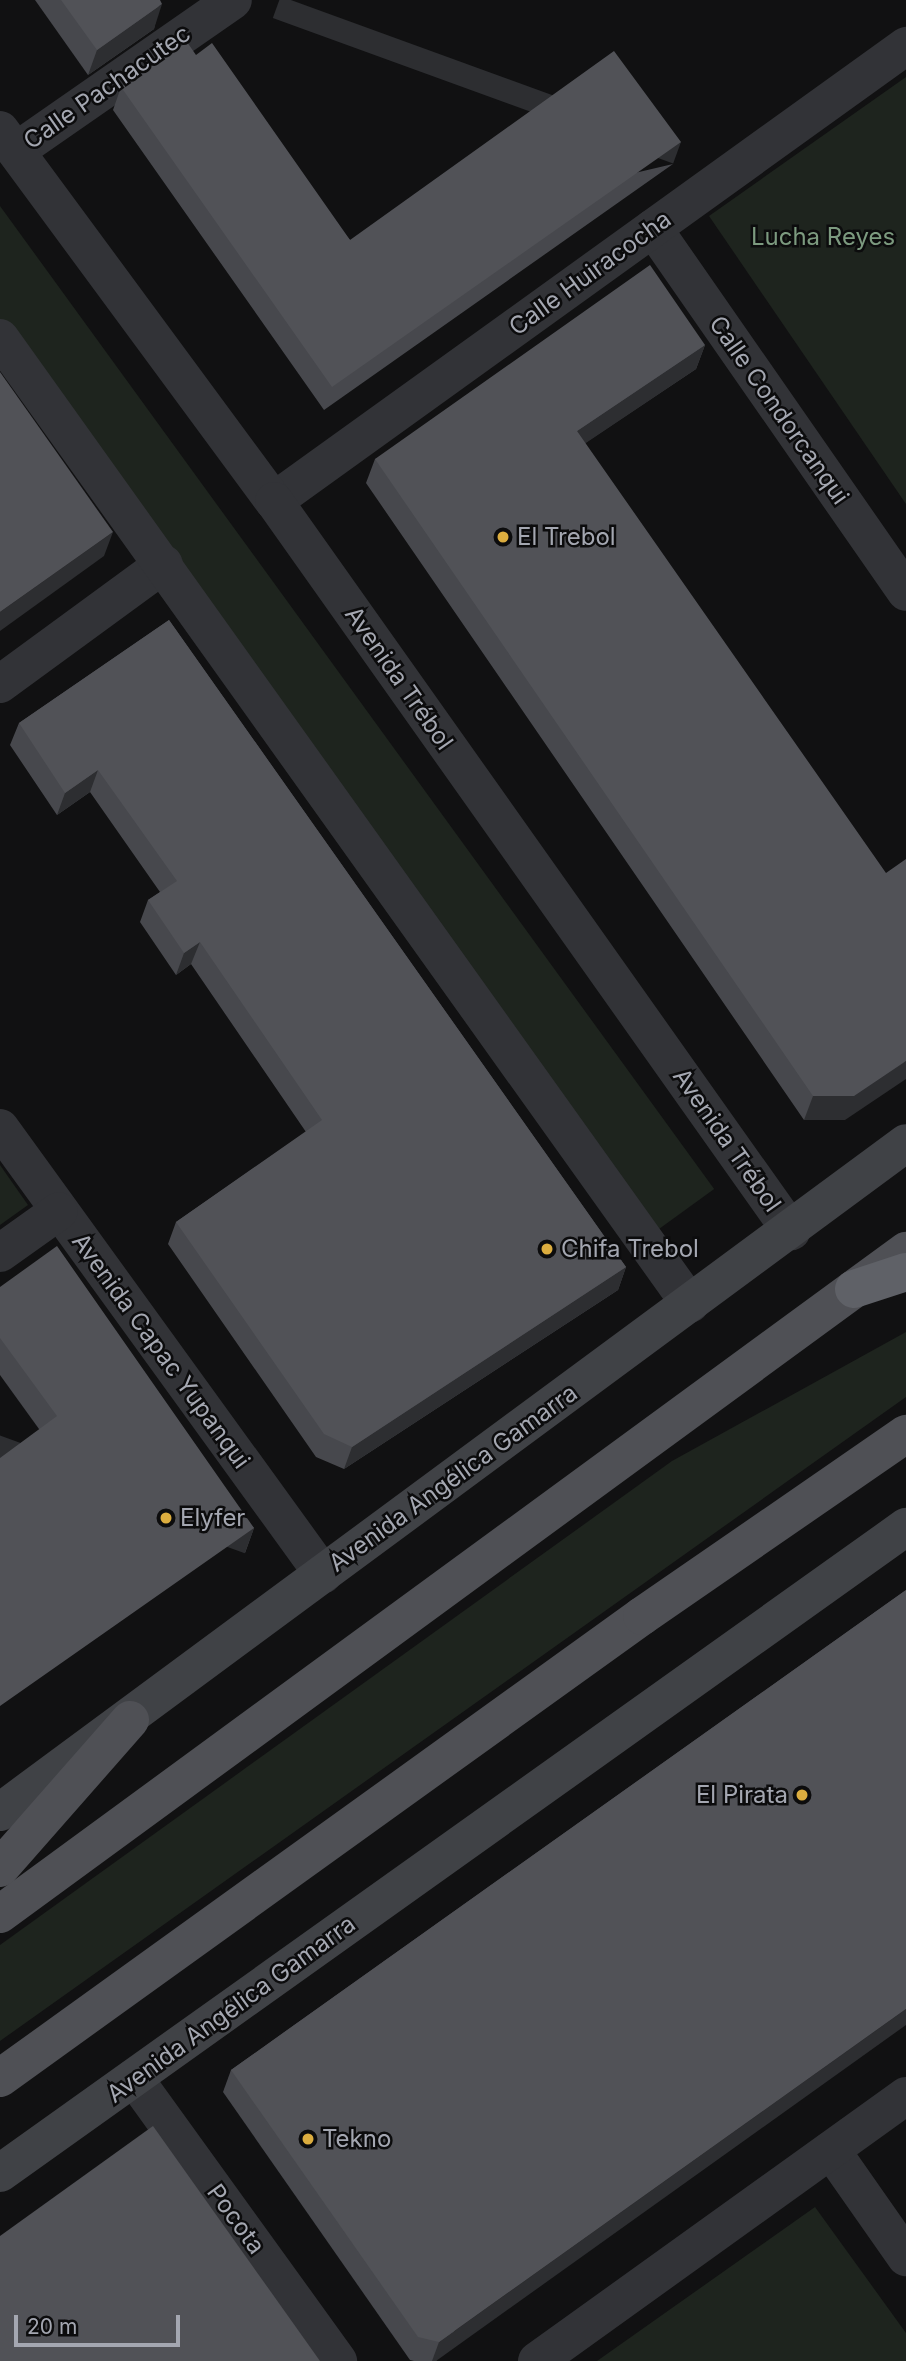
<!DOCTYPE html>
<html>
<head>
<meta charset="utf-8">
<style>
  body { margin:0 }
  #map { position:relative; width:906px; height:2361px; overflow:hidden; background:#111112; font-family:Inter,sans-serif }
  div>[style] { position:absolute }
  .green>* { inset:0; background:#1e241e; transform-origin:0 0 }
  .minor>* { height:38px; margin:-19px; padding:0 19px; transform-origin:19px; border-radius:19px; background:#323337 }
  .tertiary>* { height:38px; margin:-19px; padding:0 19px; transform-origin:19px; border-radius:19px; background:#323337 }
  .secondary>* { height:38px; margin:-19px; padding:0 19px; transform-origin:19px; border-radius:19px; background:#404246 }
  .primary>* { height:38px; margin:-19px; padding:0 19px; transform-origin:19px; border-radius:19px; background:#4f5055 }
  .motorway>* { height:38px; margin:-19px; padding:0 19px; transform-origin:19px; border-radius:19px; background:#5f6167 }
  .wall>* { inset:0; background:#47484d }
  .shaded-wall>* { inset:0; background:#2d2e31; transform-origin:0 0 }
  .building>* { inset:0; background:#515257 }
  .dots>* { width:19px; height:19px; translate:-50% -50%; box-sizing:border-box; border:4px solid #0c0c0d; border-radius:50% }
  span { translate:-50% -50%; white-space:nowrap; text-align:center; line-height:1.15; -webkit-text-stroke:5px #0c0c0d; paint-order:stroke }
  .street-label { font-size:24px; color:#a4a7b1 }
  .park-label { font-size:24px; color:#7c9a7f }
  .poi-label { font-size:24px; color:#a4a7b1 }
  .left { translate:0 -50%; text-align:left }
  .right { translate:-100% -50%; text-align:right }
  .scale { position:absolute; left:14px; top:2315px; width:166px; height:32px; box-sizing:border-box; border:4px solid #a4a7b1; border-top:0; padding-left:9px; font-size:21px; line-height:24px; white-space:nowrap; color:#a4a7b1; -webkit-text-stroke:5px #0c0c0d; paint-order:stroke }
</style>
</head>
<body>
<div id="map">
  <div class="green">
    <div style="clip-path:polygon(906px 77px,906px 504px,709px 216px)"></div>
    <div style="left:0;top:206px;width:1215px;height:78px;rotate:54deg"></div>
    <div style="clip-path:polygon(0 1165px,28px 1205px,0 1225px)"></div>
    <div style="clip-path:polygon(906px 1332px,906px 1397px,0 2041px,0 1945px,672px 1461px)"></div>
    <div style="clip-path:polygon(815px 2207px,906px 2333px,906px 2361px,597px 2361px)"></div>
  </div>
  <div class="minor">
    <div style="left:16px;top:151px;width:264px;rotate:-34.8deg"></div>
    <div style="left:653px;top:228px;width:443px;rotate:55.2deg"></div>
    <div style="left:274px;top:501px;width:779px;rotate:-35.75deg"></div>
    <div style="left:0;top:684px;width:203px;rotate:-36.2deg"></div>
    <div style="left:0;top:1128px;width:551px;rotate:54.09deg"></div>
    <div style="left:0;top:1253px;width:72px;rotate:-35.4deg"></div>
    <div style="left:134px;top:2078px;width:349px;rotate:54.2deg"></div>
    <div style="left:831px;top:2150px;width:131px;rotate:55deg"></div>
    <div style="left:537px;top:2361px;width:454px;rotate:-35.7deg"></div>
  </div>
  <div class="tertiary">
    <div style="left:0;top:130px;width:461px;rotate:53.6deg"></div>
    <div style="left:274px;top:501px;width:895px;rotate:54.69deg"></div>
    <div style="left:0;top:338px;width:1187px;rotate:54.46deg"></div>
  </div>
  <div class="secondary">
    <div style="left:0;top:1812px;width:1126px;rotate:-36.44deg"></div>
    <div style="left:0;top:2173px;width:1113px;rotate:-35.49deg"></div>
  </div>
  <div class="primary">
    <div style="left:0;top:1868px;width:197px;rotate:-48.7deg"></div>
    <div style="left:0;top:1914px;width:1123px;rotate:-36.2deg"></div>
    <div style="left:0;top:2078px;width:791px;rotate:-35.74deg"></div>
    <div style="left:642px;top:1616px;width:321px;rotate:-34.6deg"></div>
  </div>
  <div class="motorway">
    <div style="left:854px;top:1289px;width:55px;rotate:-18.1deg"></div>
  </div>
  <div class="wall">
    <div style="clip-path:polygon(35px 0,160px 0,154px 29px,88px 75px)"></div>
    <div style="clip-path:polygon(196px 55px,350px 240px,673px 164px,324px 410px,113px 110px,121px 87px)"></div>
    <div style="clip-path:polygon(705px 345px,696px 369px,585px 443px,845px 1120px,804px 1120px,366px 483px,375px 459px)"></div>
    <div style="clip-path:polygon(169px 620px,626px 1267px,618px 1290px,344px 1469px,316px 1457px,168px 1244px,176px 1222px,306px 1132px,191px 964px,176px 975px,140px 922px,148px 900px,160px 892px,90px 792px,57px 815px,10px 745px,19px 723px)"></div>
    <div style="clip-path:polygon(0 1287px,254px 1528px,245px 1553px,39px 1429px,0 1375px)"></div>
    <div style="clip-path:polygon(906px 1590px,436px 2361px,414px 2361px,410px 2360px,223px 2092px,231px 2070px)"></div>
  </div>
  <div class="shaded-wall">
    <div style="clip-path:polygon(162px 4px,154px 29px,88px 75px,97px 50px)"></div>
    <div style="left:681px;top:142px;width:23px;height:426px;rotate:110deg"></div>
    <div style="clip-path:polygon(705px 345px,696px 369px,568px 455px,577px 431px)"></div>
    <div style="clip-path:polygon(113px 532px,104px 556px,0 631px,0 612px)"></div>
    <div style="clip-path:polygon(98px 770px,90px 792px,57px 815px,65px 793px)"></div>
    <div style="clip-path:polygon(200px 942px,191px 964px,176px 975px,184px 953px)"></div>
    <div style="clip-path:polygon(906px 1061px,906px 1079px,845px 1120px,804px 1120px,813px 1096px)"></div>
    <div style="clip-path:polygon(626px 1267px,618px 1290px,344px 1469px,352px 1447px)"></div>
    <div style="left:254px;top:1528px;width:27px;height:310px;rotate:110deg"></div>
    <div style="clip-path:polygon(906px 2009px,906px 2025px,436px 2361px,432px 2361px,439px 2342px)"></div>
  </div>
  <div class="building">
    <div style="clip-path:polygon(61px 0,160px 0,162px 4px,97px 50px)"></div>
    <div style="clip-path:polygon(187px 42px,196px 55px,212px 43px,350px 240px,614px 51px,681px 142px,332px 387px,121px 87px)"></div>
    <div style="clip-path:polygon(650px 265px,705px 345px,577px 431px,886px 873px,906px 859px,906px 1061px,854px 1096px,813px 1096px,375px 459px)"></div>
    <div style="clip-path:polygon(0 372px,113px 532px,0 612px)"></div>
    <div style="clip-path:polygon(169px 620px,626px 1267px,352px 1447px,324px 1434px,176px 1222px,322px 1120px,200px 942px,184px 953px,148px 900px,177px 881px,98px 770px,65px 793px,19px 723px)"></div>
    <div style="clip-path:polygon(57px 1246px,254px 1528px,0 1706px,0 1458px,57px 1416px,0 1338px,0 1287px)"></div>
    <div style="clip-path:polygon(906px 1590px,906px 2009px,439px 2342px,418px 2337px,231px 2070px)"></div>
    <div style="clip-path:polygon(153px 2126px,320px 2361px,0 2361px,0 2236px)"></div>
  </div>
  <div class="dots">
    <div style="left:503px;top:537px;background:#dcad3f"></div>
    <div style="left:547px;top:1249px;background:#dcad3f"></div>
    <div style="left:166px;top:1518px;background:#dcad3f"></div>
    <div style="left:802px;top:1795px;background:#dcad3f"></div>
    <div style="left:308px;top:2139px;background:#dcad3f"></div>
  </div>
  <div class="street-label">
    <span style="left:107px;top:87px;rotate:-35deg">Calle Pachacutec</span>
    <span style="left:590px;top:273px;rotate:-36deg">Calle Huiracocha</span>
    <span style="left:779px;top:410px;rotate:55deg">Calle Condorcanqui</span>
    <span style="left:399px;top:678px;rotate:55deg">Avenida Trébol</span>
    <span style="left:727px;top:1140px;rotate:55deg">Avenida Trébol</span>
    <span style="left:161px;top:1351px;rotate:54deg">Avenida Capac Yupanqui</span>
    <span style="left:453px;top:1478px;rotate:-36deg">Avenida Angélica Gamarra</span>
    <span style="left:231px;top:2009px;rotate:-36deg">Avenida Angélica Gamarra</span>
    <span style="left:236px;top:2219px;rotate:54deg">Pocota</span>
  </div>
  <div class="park-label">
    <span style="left:823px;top:237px">Lucha Reyes</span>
  </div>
  <div class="poi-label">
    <span class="left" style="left:517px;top:537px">El Trebol</span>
    <span class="left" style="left:561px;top:1249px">Chifa Trebol</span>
    <span class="left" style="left:180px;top:1518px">Elyfer</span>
    <span class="right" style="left:788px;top:1795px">El Pirata</span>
    <span class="left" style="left:322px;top:2139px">Tekno</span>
  </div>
  <div class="scale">20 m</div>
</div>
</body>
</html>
